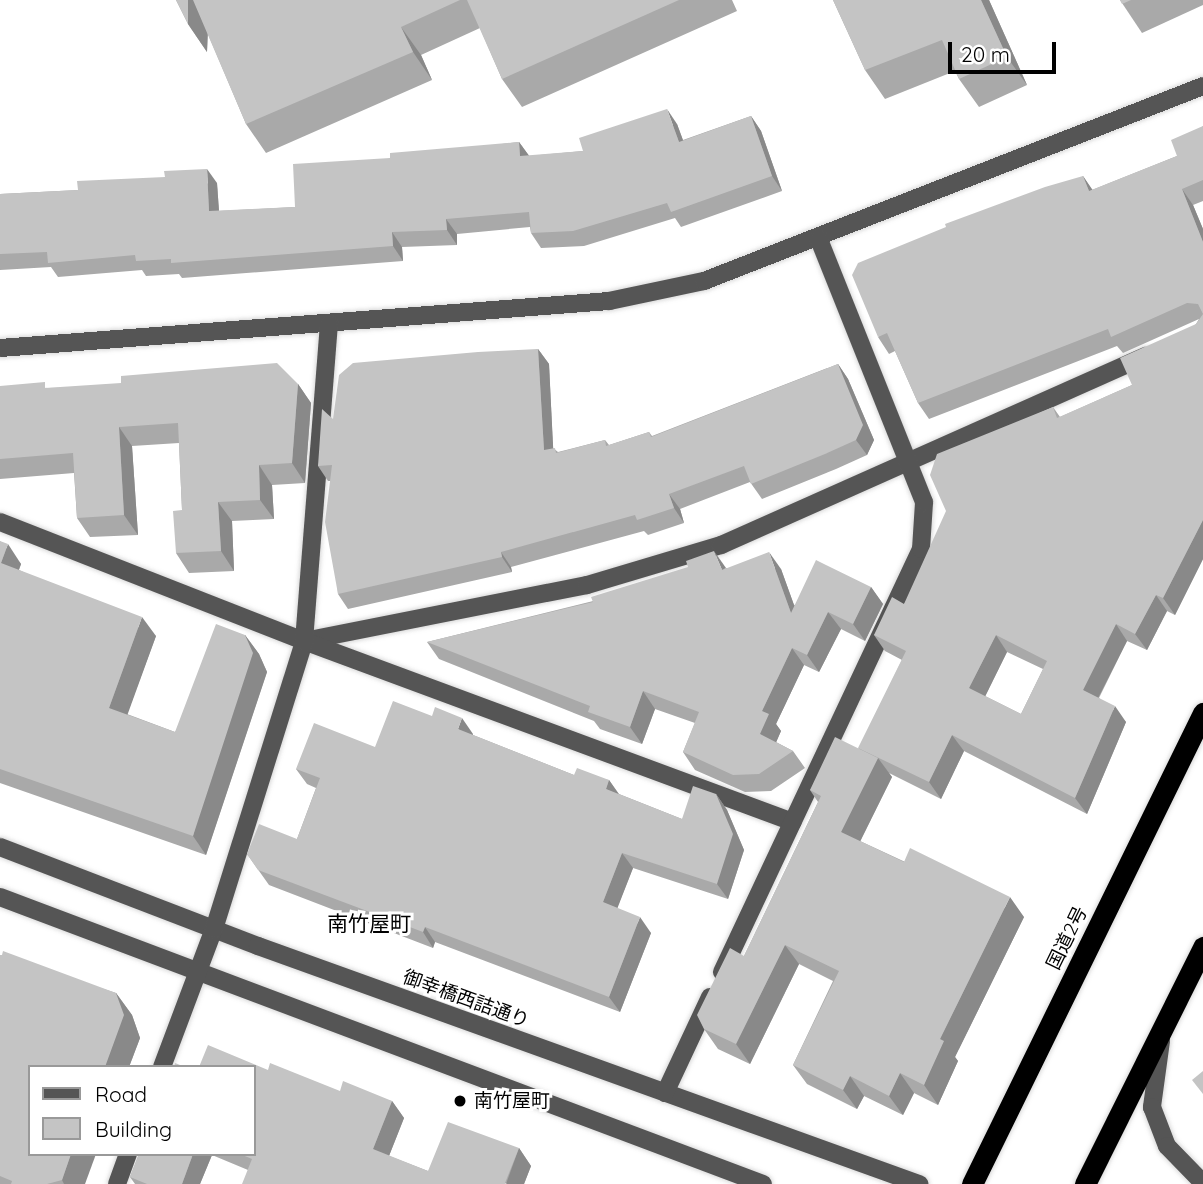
<!DOCTYPE html>
<html>
<head>
<meta charset="utf-8">
<style>
  body { margin:0 }
  #map { position:relative; width:1203px; height:1184px; overflow:hidden; background:#fff; font-family:Quicksand,"Noto Sans JP",sans-serif }
  div>[style] { position:absolute }
  .roads { filter:drop-shadow(0 0 2px #dbdbdb) drop-shadow(0 0 2px #dbdbdb) }
  .minor>* { height:18px; margin:-9px; padding:0 9px; transform-origin:9px; border-radius:9px; background:#555 }
  .highway>* { height:21px; margin:-10.5px; padding:0 10.5px; transform-origin:10.5px; border-radius:10.5px; background:#000 }
  .wall>* { inset:0; background:#a9a9a9 }
  .shaded-wall>* { inset:0; background:#898989 }
  .building>* { inset:0; background:#c4c4c4 }
  .dots>* { width:19px; height:19px; translate:-50% -50%; box-sizing:border-box; border:4px solid #fff; border-radius:50% }
  span { translate:-50% -50%; white-space:nowrap; text-align:center; line-height:1.15; -webkit-text-stroke:6px #fff; paint-order:stroke }
  .street-label { font-size:19px; color:#000 }
  .poi-label { font-size:19px; color:#000 }
  .left { translate:0 -50%; text-align:left }
  .neighbourhood-label { font-size:21px; color:#000 }
  .legend { position:absolute; left:28px; top:1065px; width:228px; height:91px; box-sizing:border-box; background:#fff; border:2px solid #999; margin:0; padding:9px 12px; list-style:none; font-size:21px; color:#000 }
  .legend li { display:flex; align-items:center; gap:14px; height:35px }
  .legend b { width:35px; border:2px solid #999 }
  .scale { position:absolute; left:948px; top:42px; width:108px; height:32px; box-sizing:border-box; border:4px solid #000; border-top:0; padding-left:9px; font-size:21px; line-height:24px; white-space:nowrap; color:#000; -webkit-text-stroke:5px #fff; paint-order:stroke }
</style>
</head>
<body>
<div id="map">
  <div class="roads">
    <div class="minor">
      <div style="left:0;top:348px;width:611px;rotate:-4.41deg"></div>
      <div style="left:609px;top:301px;width:97px;rotate:-11.9deg"></div>
      <div style="left:704px;top:281px;width:536px;rotate:-21.34deg"></div>
      <div style="left:0;top:522px;width:326px;rotate:21.4deg"></div>
      <div style="left:304px;top:641px;width:288px;rotate:-11.2deg"></div>
      <div style="left:587px;top:585px;width:140px;rotate:-16.6deg"></div>
      <div style="left:721px;top:545px;width:465px;rotate:-24deg"></div>
      <div style="left:304px;top:641px;width:521px;rotate:20.31deg"></div>
      <div style="left:0;top:847px;width:276px;rotate:21deg"></div>
      <div style="left:258px;top:946px;width:703px;rotate:19.8deg"></div>
      <div style="left:0;top:897px;width:815px;rotate:20.61deg"></div>
      <div style="left:722px;top:972px;width:467px;rotate:-64.8deg"></div>
      <div style="left:921px;top:549px;width:47px;rotate:-86.3deg"></div>
      <div style="left:924px;top:502px;width:283px;rotate:-111.8deg"></div>
      <div style="left:1161px;top:1041px;width:67px;rotate:97.8deg"></div>
      <div style="left:1152px;top:1107px;width:42px;rotate:69deg"></div>
      <div style="left:1167px;top:1146px;width:52px;rotate:45.8deg"></div>
      <div style="left:162px;top:1067px;width:147px;rotate:-69.4deg"></div>
      <div style="left:214px;top:929px;width:302px;rotate:-72.6deg"></div>
      <div style="left:304px;top:641px;width:318px;rotate:-85.5deg"></div>
      <div style="left:665px;top:1093px;width:106px;rotate:-64.9deg"></div>
      <div style="left:117px;top:1184px;width:32px;rotate:-70deg"></div>
    </div>
    <div class="highway">
      <div style="left:972px;top:1184px;width:525px;rotate:-63.87deg"></div>
      <div style="left:1085px;top:1184px;width:265px;rotate:-63.5deg"></div>
    </div>
  </div>
  <div class="wall">
    <div style="clip-path:polygon(176px 0,732px 0,737px 11px,522px 107px,502px 79px,480px 28px,421px 55px,432px 80px,266px 153px,246px 124px,208px 34px,207px 52px,188px 24px)"></div>
    <div style="clip-path:polygon(833px 0,989px 0,1027px 85px,979px 107px,959px 79px,955px 71px,885px 99px,865px 70px)"></div>
    <div style="clip-path:polygon(1120px 0,1203px 0,1203px 5px,1142px 33px)"></div>
    <div style="clip-path:polygon(751px 116px,761px 131px,782px 191px,681px 227px,675px 218px,584px 246px,541px 248px,531px 233px,530px 227px,457px 234px,457px 245px,402px 247px,403px 261px,182px 278px,179px 274px,146px 276px,142px 270px,58px 277px,51px 267px,0 270px,0 194px,217px 183px,219px 211px,295px 207px,390px 158px,519px 142px,529px 156px,583px 151px,677px 124px,683px 140px)"></div>
    <div style="clip-path:polygon(evenodd,1203px 126px,1203px 201px,1193px 205px,1203px 229px,1203px 559px,1175px 615px,1167px 611px,1147px 650px,1127px 641px,1099px 698px,1126px 722px,1087px 814px,964px 751px,941px 799px,889px 773px,892px 777px,860px 841px,1024px 917px,955px 1057px,958px 1061px,938px 1105px,914px 1093px,903px 1115px,864px 1096px,857px 1109px,807px 1084px,793px 1065px,833px 981px,799px 964px,750px 1064px,718px 1049px,704px 1029px,744px 956px,818px 802px,810px 790px,859px 748px,902px 660px,885px 651px,874px 635px,904px 604px,1053px 407px,1060px 417px,1132px 385px,1196px 324px,1199px 319px,1123px 353px,1117px 346px,929px 419px,918px 403px,895px 351px,889px 354px,878px 337px,1083px 176px,1092px 190px,1177px 156px,1203px 126px,1007px 652px,1043px 669px,1021px 714px,985px 696px,1007px 652px)"></div>
    <div style="clip-path:polygon(538px 349px,549px 364px,553px 448px,558px 452px,605px 440px,609px 445px,649px 432px,652px 436px,838px 364px,848px 379px,874px 440px,867px 455px,836px 469px,762px 499px,750px 482px,680px 509px,684px 523px,648px 535px,644px 531px,511px 567px,512px 572px,348px 609px,338px 594px,330px 481px,328px 481px,318px 466px,333px 419px)"></div>
    <div style="clip-path:polygon(298px 384px,311px 403px,305px 483px,272px 485px,274px 519px,232px 521px,234px 571px,189px 573px,176px 553px,182px 510px,179px 443px,132px 446px,138px 535px,90px 537px,77px 518px,74px 473px,0 479px,0 386px,48px 388px)"></div>
    <div style="clip-path:polygon(0 541px,21px 564px,19px 570px,156px 636px,127px 714px,175px 732px,245px 635px,259px 654px,267px 672px,206px 855px,0 783px)"></div>
    <div style="clip-path:polygon(727px 568px,781px 569px,794px 605px,871px 587px,883px 604px,865px 641px,841px 629px,819px 672px,804px 665px,776px 724px,781px 731px,776px 742px,793px 751px,805px 768px,771px 791px,745px 792px,695px 770px,683px 752px,695px 723px,655px 709px,642px 744px,600px 729px,594px 721px,439px 659px,427px 642px)"></div>
    <div style="clip-path:polygon(473px 734px,473px 735px,574px 775px,609px 780px,619px 794px,682px 819px,716px 794px,727px 810px,744px 850px,728px 899px,633px 868px,617px 908px,651px 933px,620px 1012px,435px 942px,433px 948px,269px 885px,247px 854px,297px 839px,316px 788px,307px 784px,296px 769px)"></div>
    <div style="clip-path:polygon(0 955px,116px 993px,132px 1015px,140px 1038px,129px 1067px,30px 1067px,85px 1184px,0 1184px)"></div>
    <div style="clip-path:polygon(340px 1091px,392px 1101px,404px 1118px,389px 1156px,428px 1171px,519px 1148px,531px 1166px,524px 1184px,248px 1170px,212px 1155px,200px 1184px,135px 1184px,130px 1177px,139px 1154px,254px 1154px)"></div>
  </div>
  <div class="shaded-wall">
    <div style="clip-path:polygon(188px 0,196px 0,208px 17px,207px 52px,188px 24px)"></div>
    <div style="clip-path:polygon(981px 0,989px 0,1027px 85px,1007px 57px)"></div>
    <div style="clip-path:polygon(401px 27px,421px 55px,432px 80px,413px 52px)"></div>
    <div style="clip-path:polygon(667px 109px,677px 124px,689px 157px,679px 142px)"></div>
    <div style="clip-path:polygon(751px 116px,761px 131px,782px 191px,772px 176px)"></div>
    <div style="clip-path:polygon(519px 142px,530px 157px,520px 156px)"></div>
    <div style="clip-path:polygon(207px 169px,217px 183px,220px 226px,209px 211px)"></div>
    <div style="clip-path:polygon(1083px 176px,1094px 192px,1089px 191px)"></div>
    <div style="clip-path:polygon(1182px 189px,1193px 205px,1203px 229px,1203px 242px)"></div>
    <div style="clip-path:polygon(446px 219px,457px 234px,457px 245px,447px 230px)"></div>
    <div style="clip-path:polygon(392px 232px,402px 247px,403px 261px,393px 246px)"></div>
    <div style="clip-path:polygon(538px 349px,549px 364px,554px 465px,544px 450px)"></div>
    <div style="clip-path:polygon(838px 364px,848px 379px,874px 440px,867px 455px,856px 440px)"></div>
    <div style="clip-path:polygon(298px 384px,311px 403px,305px 483px,292px 463px)"></div>
    <div style="clip-path:polygon(119px 427px,132px 446px,138px 535px,124px 515px)"></div>
    <div style="clip-path:polygon(259px 465px,272px 485px,274px 519px,260px 500px)"></div>
    <div style="clip-path:polygon(669px 494px,680px 509px,684px 523px,674px 508px)"></div>
    <div style="clip-path:polygon(218px 502px,232px 521px,234px 571px,221px 551px)"></div>
    <div style="clip-path:polygon(1203px 520px,1203px 559px,1175px 615px,1163px 598px)"></div>
    <div style="clip-path:polygon(8px 544px,21px 564px,14px 582px,1px 563px)"></div>
    <div style="clip-path:polygon(714px 551px,726px 568px,722px 570px)"></div>
    <div style="clip-path:polygon(501px 552px,511px 567px,512px 572px,502px 557px)"></div>
    <div style="clip-path:polygon(769px 552px,781px 569px,803px 630px,791px 613px)"></div>
    <div style="clip-path:polygon(871px 587px,883px 604px,865px 641px,853px 624px)"></div>
    <div style="clip-path:polygon(1156px 595px,1167px 611px,1147px 650px,1135px 634px)"></div>
    <div style="clip-path:polygon(828px 612px,841px 629px,819px 672px,807px 655px)"></div>
    <div style="clip-path:polygon(142px 617px,156px 636px,123px 727px,109px 708px)"></div>
    <div style="clip-path:polygon(1116px 624px,1127px 641px,1094px 706px,1083px 690px)"></div>
    <div style="clip-path:polygon(245px 635px,259px 654px,267px 672px,206px 855px,193px 836px)"></div>
    <div style="clip-path:polygon(996px 635px,1007px 652px,981px 705px,969px 688px)"></div>
    <div style="clip-path:polygon(792px 648px,804px 665px,776px 724px,781px 731px,772px 752px,760px 734px,762px 711px)"></div>
    <div style="clip-path:polygon(643px 691px,655px 709px,642px 744px,630px 727px)"></div>
    <div style="clip-path:polygon(1115px 706px,1126px 722px,1087px 814px,1075px 798px)"></div>
    <div style="clip-path:polygon(462px 718px,473px 734px,469px 744px,458px 729px)"></div>
    <div style="clip-path:polygon(952px 735px,964px 751px,941px 799px,929px 782px)"></div>
    <div style="clip-path:polygon(878px 758px,892px 777px,855px 852px,841px 832px)"></div>
    <div style="clip-path:polygon(609px 780px,620px 796px,606px 789px)"></div>
    <div style="clip-path:polygon(716px 794px,727px 810px,744px 850px,728px 899px,717px 884px)"></div>
    <div style="clip-path:polygon(622px 853px,633px 868px,614px 917px,603px 902px)"></div>
    <div style="clip-path:polygon(1010px 897px,1024px 917px,955px 1057px,958px 1061px,938px 1105px,924px 1085px,940px 1039px)"></div>
    <div style="clip-path:polygon(640px 917px,651px 933px,620px 1012px,609px 997px)"></div>
    <div style="clip-path:polygon(425px 927px,435px 942px,433px 948px,423px 932px)"></div>
    <div style="clip-path:polygon(785px 945px,799px 964px,750px 1064px,736px 1044px)"></div>
    <div style="clip-path:polygon(116px 993px,132px 1015px,140px 1038px,129px 1067px,105px 1067px)"></div>
    <div style="clip-path:polygon(900px 1073px,914px 1093px,903px 1115px,889px 1096px)"></div>
    <div style="clip-path:polygon(850px 1076px,864px 1096px,857px 1109px,843px 1090px)"></div>
    <div style="clip-path:polygon(392px 1101px,404px 1118px,385px 1166px,373px 1149px)"></div>
    <div style="clip-path:polygon(519px 1148px,531px 1166px,524px 1184px,506px 1184px)"></div>
    <div style="clip-path:polygon(71px 1154px,96px 1154px,85px 1184px,64px 1184px,62px 1180px)"></div>
    <div style="clip-path:polygon(193px 1154px,212px 1155px,200px 1184px,182px 1184px)"></div>
  </div>
  <div class="building">
    <div style="clip-path:polygon(176px 0,188px 0,188px 24px)"></div>
    <div style="clip-path:polygon(193px 0,460px 0,401px 27px,413px 52px,246px 124px)"></div>
    <div style="clip-path:polygon(467px 0,679px 0,502px 79px)"></div>
    <div style="clip-path:polygon(833px 0,981px 0,1007px 57px,959px 79px,942px 40px,865px 70px)"></div>
    <div style="clip-path:polygon(1120px 0,1131px 0,1122px 4px)"></div>
    <div style="clip-path:polygon(667px 109px,679px 142px,751px 116px,772px 176px,671px 212px,667px 203px,573px 231px,531px 233px,529px 212px,446px 219px,447px 230px,392px 232px,393px 246px,171px 263px,171px 259px,136px 261px,135px 255px,48px 263px,47px 252px,0 254px,0 194px,78px 190px,77px 181px,165px 177px,164px 171px,207px 169px,209px 211px,295px 207px,293px 164px,390px 158px,390px 153px,519px 142px,520px 156px,583px 151px,579px 138px)"></div>
    <div style="clip-path:polygon(evenodd,1203px 126px,1203px 180px,1182px 189px,1203px 242px,1203px 520px,1163px 598px,1156px 595px,1135px 634px,1116px 624px,1083px 690px,1115px 706px,1075px 798px,952px 735px,929px 782px,858px 748px,906px 651px,874px 635px,892px 597px,904px 604px,946px 511px,930px 475px,937px 454px,1053px 407px,1057px 418px,1132px 385px,1120px 358px,1196px 324px,1203px 314px,1198px 304px,1187px 303px,1111px 337px,1108px 329px,918px 403px,887px 333px,878px 337px,852px 275px,858px 263px,946px 227px,945px 224px,1045px 187px,1083px 176px,1089px 191px,1177px 156px,1171px 140px,1203px 126px,996px 635px,1047px 661px,1021px 714px,969px 688px,996px 635px)"></div>
    <div style="clip-path:polygon(538px 349px,544px 450px,555px 448px,556px 453px,605px 440px,606px 446px,649px 432px,651px 437px,838px 364px,863px 425px,856px 440px,825px 454px,751px 484px,744px 466px,669px 494px,674px 508px,637px 520px,635px 515px,501px 552px,502px 557px,338px 594px,325px 522px,332px 465px,318px 466px,322px 409px,333px 419px,339px 375px,353px 363px,478px 352px)"></div>
    <div style="clip-path:polygon(277px 363px,298px 384px,292px 463px,259px 465px,260px 500px,218px 502px,221px 551px,176px 553px,173px 511px,182px 510px,178px 423px,119px 427px,124px 515px,77px 518px,73px 453px,0 459px,0 386px,45px 382px,45px 388px,121px 383px,121px 376px)"></div>
    <div style="clip-path:polygon(0 541px,8px 544px,1px 563px,142px 617px,109px 708px,175px 732px,216px 624px,245px 635px,253px 653px,193px 836px,0 769px)"></div>
    <div style="clip-path:polygon(714px 551px,722px 570px,769px 552px,791px 613px,816px 560px,871px 587px,853px 624px,828px 612px,807px 655px,792px 648px,762px 711px,769px 714px,760px 734px,793px 751px,759px 774px,733px 775px,683px 752px,699px 712px,643px 691px,630px 727px,588px 712px,590px 706px,427px 642px,593px 602px,591px 597px,688px 567px,686px 561px)"></div>
    <div style="clip-path:polygon(393px 701px,432px 716px,435px 707px,462px 718px,458px 729px,574px 775px,577px 768px,609px 780px,606px 789px,682px 819px,693px 786px,716px 794px,733px 834px,717px 884px,622px 853px,603px 902px,640px 917px,609px 997px,425px 927px,423px 932px,258px 870px,247px 854px,259px 824px,297px 839px,320px 778px,296px 769px,314px 723px,375px 747px)"></div>
    <div style="clip-path:polygon(835px 737px,878px 758px,841px 832px,904px 862px,910px 848px,1010px 897px,940px 1039px,944px 1041px,924px 1085px,900px 1073px,889px 1096px,850px 1076px,843px 1090px,793px 1065px,839px 971px,785px 945px,736px 1044px,704px 1029px,697px 1015px,730px 948px,744px 956px,821px 796px,810px 790px)"></div>
    <div style="clip-path:polygon(3px 951px,116px 993px,124px 1015px,105px 1067px,30px 1067px,30px 1154px,71px 1154px,62px 1180px,47px 1184px,11px 1184px,12px 1181px,0 1176px,0 955px,2px 955px)"></div>
    <div style="clip-path:polygon(208px 1045px,268px 1070px,270px 1063px,340px 1091px,343px 1081px,392px 1101px,373px 1149px,428px 1171px,448px 1122px,519px 1148px,505px 1183px,507px 1184px,242px 1184px,252px 1159px,240px 1154px,254px 1154px,254px 1067px,199px 1067px)"></div>
    <div style="clip-path:polygon(175px 1063px,185px 1067px,174px 1067px)"></div>
    <div style="clip-path:polygon(1203px 1071px,1203px 1094px,1192px 1080px)"></div>
    <div style="clip-path:polygon(139px 1154px,193px 1154px,182px 1184px,147px 1184px,130px 1177px)"></div>
  </div>
  <div class="dots">
    <div style="left:460px;top:1101px;background:#000"></div>
  </div>
  <div class="street-label">
    <span style="left:1067px;top:938px;rotate:-64deg">国道2号</span>
    <span style="left:466px;top:999px;rotate:20deg">御幸橋西詰通り</span>
  </div>
  <div class="poi-label">
    <span class="left" style="left:474px;top:1101px">南竹屋町</span>
  </div>
  <div class="neighbourhood-label">
    <span style="left:369px;top:923px">南竹屋町</span>
  </div>
  <ul class="legend">
  <li><b style="height:9px;background:#555"></b>Road</li>
  <li><b style="height:19px;background:#c4c4c4"></b>Building</li>
  </ul>
  <div class="scale">20 m</div>
</div>
</body>
</html>
